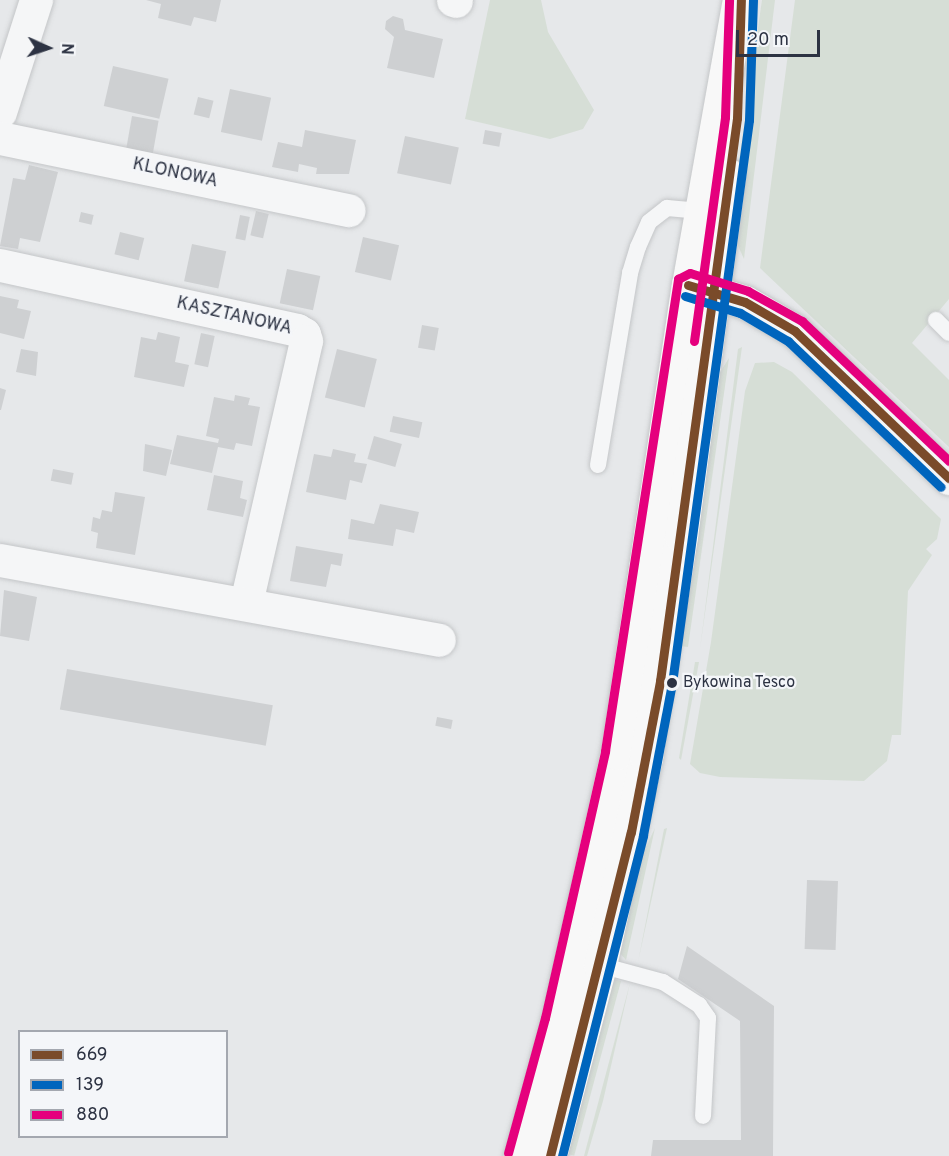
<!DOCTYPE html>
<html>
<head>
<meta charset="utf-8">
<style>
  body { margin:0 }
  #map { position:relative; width:949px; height:1156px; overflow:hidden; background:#e6e8ea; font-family:Overpass,sans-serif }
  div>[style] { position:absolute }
  .green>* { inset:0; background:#d6ded6; transform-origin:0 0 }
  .building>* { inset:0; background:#ced0d2; transform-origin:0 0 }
  .roads { filter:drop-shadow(0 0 2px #c4c6c8) drop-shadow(0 0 2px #c4c6c8) }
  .lane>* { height:16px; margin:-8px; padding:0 8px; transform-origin:8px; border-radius:8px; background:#f5f6f7 }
  .street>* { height:33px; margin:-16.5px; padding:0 16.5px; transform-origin:16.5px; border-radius:16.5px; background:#f5f6f7 }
  .secondary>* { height:33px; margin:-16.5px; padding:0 16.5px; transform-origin:16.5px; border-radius:16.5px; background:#f8f8f8 }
  .bus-1>* { height:9px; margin:-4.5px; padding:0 4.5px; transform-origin:4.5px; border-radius:4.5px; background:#7a4b2a }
  .bus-2>* { height:9px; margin:-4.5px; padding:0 4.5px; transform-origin:4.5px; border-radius:4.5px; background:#0065bd }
  .bus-3>* { height:9px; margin:-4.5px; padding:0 4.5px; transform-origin:4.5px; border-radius:4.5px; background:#e5007d }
  .dots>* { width:16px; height:16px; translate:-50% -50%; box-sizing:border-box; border:3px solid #f4f6f9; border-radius:50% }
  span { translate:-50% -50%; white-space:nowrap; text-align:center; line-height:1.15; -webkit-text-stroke:4.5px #f4f6f9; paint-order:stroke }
  .bus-label { font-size:16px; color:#2d3343 }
  .left { translate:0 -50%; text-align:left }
  .street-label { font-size:18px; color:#2d3343 }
  .legend { position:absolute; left:18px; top:1030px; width:210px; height:108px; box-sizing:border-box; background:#f4f6f9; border:2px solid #a4a8b0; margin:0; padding:8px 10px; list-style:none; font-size:18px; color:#2d3343 }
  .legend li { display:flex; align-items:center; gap:12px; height:30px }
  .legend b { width:30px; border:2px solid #a4a8b0 }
  .north { position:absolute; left:18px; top:18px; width:60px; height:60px; -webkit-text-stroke:4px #f4f6f9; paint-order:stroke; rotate:93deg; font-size:16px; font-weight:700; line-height:24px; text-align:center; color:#2d3343 }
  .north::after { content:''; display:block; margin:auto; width:21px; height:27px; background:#2d3343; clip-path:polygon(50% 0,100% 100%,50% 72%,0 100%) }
  .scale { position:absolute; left:736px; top:30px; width:84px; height:27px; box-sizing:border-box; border:3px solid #2d3343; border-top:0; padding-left:8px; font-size:18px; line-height:21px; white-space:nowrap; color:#2d3343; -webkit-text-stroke:4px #f4f6f9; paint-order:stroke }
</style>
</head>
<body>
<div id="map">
  <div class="green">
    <div style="clip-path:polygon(490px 0,541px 0,548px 32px,594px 110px,583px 129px,550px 139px,465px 119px)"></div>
    <div style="clip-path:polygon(762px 0,775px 0,744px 259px,735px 239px,733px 203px)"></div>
    <div style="clip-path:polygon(795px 0,949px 0,949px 299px,912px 343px,949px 380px,949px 447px,760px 268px)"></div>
    <div style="clip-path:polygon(742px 347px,700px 649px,738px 349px)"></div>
    <div style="clip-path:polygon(729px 358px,688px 647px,680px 646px,717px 377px)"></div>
    <div style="clip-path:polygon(774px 362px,792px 372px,941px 519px,937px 539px,926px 549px,932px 555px,908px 591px,901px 735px,892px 735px,887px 761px,864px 781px,720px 777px,700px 773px,690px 764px,711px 642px,745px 391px,755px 363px)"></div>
    <div style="clip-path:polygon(695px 662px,699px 662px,681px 760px,679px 758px)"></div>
    <div style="clip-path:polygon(655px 828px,626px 960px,619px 952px,639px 862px)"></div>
    <div style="clip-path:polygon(667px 828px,638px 962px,664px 829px)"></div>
    <div style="left:621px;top:981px;width:181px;height:10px;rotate:105deg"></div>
    <div style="clip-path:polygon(630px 983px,603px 1101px,587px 1156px,584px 1156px)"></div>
  </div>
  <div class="building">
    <div style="clip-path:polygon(146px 0,221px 0,216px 22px,194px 17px,191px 26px,158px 18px,161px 4px)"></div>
    <div style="clip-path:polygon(393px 16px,403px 19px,405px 30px,443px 39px,434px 78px,387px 68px,394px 37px,385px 29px,386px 21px)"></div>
    <div style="left:113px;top:66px;width:57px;height:41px;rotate:13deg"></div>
    <div style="left:230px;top:89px;width:42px;height:44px;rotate:12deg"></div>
    <div style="left:198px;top:97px;width:16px;height:18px;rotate:14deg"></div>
    <div style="left:132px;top:116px;width:27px;height:33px;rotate:10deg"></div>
    <div style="clip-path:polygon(305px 130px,356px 140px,349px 174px,316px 174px,317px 168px,299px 164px,298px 172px,272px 167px,278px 142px,302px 147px)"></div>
    <div style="left:485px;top:130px;width:17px;height:14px;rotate:10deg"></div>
    <div style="left:405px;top:136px;width:55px;height:38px;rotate:12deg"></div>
    <div style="clip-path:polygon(29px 165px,58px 172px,40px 242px,20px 238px,18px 249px,0 246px,13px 178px,25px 180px)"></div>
    <div style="left:256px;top:211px;width:13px;height:25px;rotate:13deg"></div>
    <div style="left:81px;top:212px;width:13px;height:10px;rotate:13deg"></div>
    <div style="left:240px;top:215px;width:10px;height:24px;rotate:11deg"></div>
    <div style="left:120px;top:232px;width:25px;height:23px;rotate:14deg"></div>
    <div style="left:363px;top:237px;width:37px;height:36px;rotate:13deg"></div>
    <div style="left:192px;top:244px;width:35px;height:38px;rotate:12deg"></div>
    <div style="left:287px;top:269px;width:34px;height:35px;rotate:12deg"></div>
    <div style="clip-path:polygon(0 296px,19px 300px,17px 308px,31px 311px,24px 339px,0 333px)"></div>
    <div style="left:422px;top:325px;width:17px;height:23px;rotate:10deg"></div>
    <div style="clip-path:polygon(158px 332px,180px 337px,175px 362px,189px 365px,184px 387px,134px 377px,141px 337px,156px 340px)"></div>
    <div style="left:201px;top:333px;width:14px;height:32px;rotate:12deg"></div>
    <div style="clip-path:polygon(21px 349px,38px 352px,36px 376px,16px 372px)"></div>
    <div style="left:337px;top:349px;width:41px;height:50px;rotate:14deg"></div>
    <div style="clip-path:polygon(0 388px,6px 390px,1px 410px,0 410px)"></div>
    <div style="clip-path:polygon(235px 395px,250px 398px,248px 405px,260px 407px,252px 446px,236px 443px,234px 450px,218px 447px,212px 473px,170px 464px,177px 435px,218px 443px,219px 439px,206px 436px,214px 397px,234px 401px)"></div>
    <div style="left:393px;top:416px;width:30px;height:16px;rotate:12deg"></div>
    <div style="left:374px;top:436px;width:29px;height:24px;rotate:16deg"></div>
    <div style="clip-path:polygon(145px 444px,172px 450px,166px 476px,143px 471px)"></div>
    <div style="clip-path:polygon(333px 449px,356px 454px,354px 462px,367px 464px,362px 483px,350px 480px,346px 500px,306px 492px,314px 454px,331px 457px)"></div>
    <div style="left:53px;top:469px;width:21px;height:12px;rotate:11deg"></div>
    <div style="clip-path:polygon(214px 475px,243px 481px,240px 498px,247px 500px,243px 517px,207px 510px)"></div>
    <div style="clip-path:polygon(115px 492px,145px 497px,135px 555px,96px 548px,98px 533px,91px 531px,93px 517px,100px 519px,102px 510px,112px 512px)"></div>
    <div style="clip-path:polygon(380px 504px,419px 512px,414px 533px,396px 529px,393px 546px,348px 539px,351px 519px,374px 524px)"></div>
    <div style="clip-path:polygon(296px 546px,343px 554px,341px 566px,331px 564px,326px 587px,290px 581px)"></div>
    <div style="clip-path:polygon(4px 590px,37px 597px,29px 641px,0 636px)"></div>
    <div style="left:67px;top:669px;width:209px;height:41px;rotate:10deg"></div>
    <div style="left:437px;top:717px;width:16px;height:9px;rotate:11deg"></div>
    <div style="left:807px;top:880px;width:31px;height:69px;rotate:2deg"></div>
    <div style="clip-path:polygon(687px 946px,774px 1006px,773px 1156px,651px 1156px,653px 1140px,741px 1140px,740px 1021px,678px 979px)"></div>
  </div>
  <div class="roads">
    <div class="lane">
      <div style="left:936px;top:320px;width:18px;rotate:45deg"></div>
      <div style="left:598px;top:465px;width:195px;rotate:-80.5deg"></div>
      <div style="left:630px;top:273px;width:27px;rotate:-73deg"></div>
      <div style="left:638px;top:247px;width:27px;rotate:-66deg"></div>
      <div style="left:649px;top:222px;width:23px;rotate:-38deg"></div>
      <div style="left:667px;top:208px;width:34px;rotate:5deg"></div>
      <div style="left:600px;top:965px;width:65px;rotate:15.1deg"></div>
      <div style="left:663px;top:982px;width:43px;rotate:32.6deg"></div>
      <div style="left:699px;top:1005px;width:16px;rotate:55deg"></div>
      <div style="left:708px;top:1018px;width:98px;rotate:92.9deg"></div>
    </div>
    <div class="street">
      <div style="left:453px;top:0;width:3px;rotate:18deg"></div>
      <div style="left:0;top:112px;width:118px;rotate:-72.2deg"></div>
      <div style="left:0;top:138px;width:356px;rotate:11.7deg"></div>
      <div style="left:0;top:265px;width:304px;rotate:12.3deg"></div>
      <div style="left:297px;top:330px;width:8px;rotate:30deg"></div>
      <div style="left:304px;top:334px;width:7px;rotate:74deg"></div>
      <div style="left:306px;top:341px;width:269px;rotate:102.9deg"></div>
      <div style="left:688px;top:285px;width:59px;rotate:16.6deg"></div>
      <div style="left:745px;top:302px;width:58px;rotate:30.1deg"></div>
      <div style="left:795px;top:331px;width:213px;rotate:43.7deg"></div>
      <div style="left:0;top:560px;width:446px;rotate:10.3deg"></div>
    </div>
    <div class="secondary">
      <div style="left:520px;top:1156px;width:140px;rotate:-74.7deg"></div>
      <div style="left:557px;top:1021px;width:275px;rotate:-77.4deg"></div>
      <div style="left:617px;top:753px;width:473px;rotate:-81.4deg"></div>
      <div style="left:688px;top:285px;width:290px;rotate:-79.9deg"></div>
      <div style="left:550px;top:1156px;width:197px;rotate:-75.3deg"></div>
      <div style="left:600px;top:965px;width:213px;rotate:-77.5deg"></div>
      <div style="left:646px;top:757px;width:224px;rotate:-81deg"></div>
      <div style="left:681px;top:536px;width:364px;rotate:-82.4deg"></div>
    </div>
  </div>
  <div class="bus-1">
    <div style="left:688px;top:285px;width:59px;rotate:16.6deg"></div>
    <div style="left:745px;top:302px;width:58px;rotate:30.1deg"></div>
    <div style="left:795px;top:331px;width:213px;rotate:43.7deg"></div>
    <div style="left:550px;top:1156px;width:334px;rotate:-76deg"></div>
    <div style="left:631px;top:832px;width:154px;rotate:-79.1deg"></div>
    <div style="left:660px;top:681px;width:568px;rotate:-82.21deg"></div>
    <div style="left:737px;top:118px;width:118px;rotate:-88.1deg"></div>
  </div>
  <div class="bus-2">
    <div style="left:685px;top:296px;width:58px;rotate:17.2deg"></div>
    <div style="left:740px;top:313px;width:56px;rotate:30.3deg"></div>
    <div style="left:788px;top:341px;width:211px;rotate:43.7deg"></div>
    <div style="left:562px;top:1156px;width:331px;rotate:-75.8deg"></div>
    <div style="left:643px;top:835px;width:155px;rotate:-79.2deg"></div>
    <div style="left:672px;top:683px;width:568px;rotate:-82.21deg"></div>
    <div style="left:749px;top:120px;width:120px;rotate:-88.1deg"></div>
  </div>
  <div class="bus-3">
    <div style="left:694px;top:341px;width:226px;rotate:-82.1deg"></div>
    <div style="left:725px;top:117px;width:117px;rotate:-88deg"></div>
    <div style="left:508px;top:1153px;width:140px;rotate:-74.7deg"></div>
    <div style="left:545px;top:1018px;width:274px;rotate:-77.3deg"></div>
    <div style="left:605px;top:751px;width:478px;rotate:-81.2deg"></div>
    <div style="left:678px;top:279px;width:13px;rotate:-27deg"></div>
    <div style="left:690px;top:273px;width:61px;rotate:17.2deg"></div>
    <div style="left:748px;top:291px;width:62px;rotate:29.1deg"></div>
    <div style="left:802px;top:321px;width:203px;rotate:43.6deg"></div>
  </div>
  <div class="dots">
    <div style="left:672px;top:683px;background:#2d3343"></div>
  </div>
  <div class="bus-label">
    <span class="left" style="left:683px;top:683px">Bykowina Tesco</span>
  </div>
  <div class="street-label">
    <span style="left:175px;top:174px;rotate:12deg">KLONOWA</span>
    <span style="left:234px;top:317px;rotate:13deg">KASZTANOWA</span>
  </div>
  <ul class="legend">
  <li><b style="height:8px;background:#7a4b2a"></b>669</li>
  <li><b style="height:8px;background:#0065bd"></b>139</li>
  <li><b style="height:8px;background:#e5007d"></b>880</li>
  </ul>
  <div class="north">N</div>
  <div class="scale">20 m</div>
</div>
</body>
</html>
